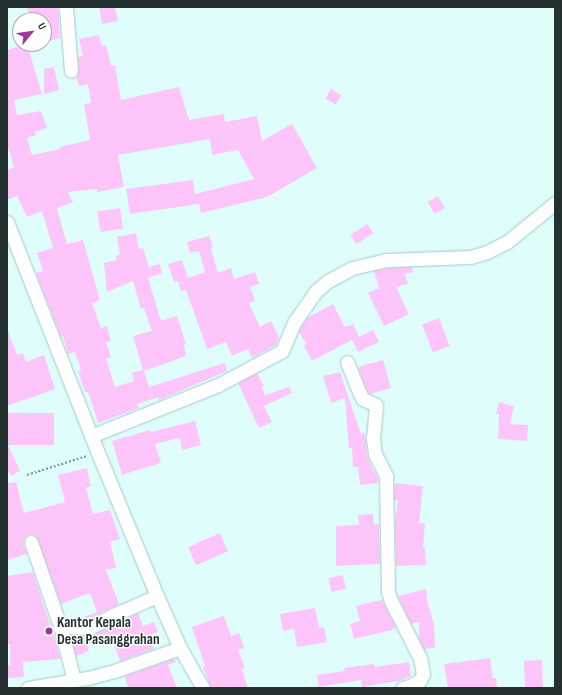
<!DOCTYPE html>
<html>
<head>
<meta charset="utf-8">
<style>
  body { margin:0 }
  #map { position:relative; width:562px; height:695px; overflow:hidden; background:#dffefb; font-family:"Sofia Sans Condensed",sans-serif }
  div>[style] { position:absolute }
  .building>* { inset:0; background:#fec5fa; transform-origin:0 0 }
  .path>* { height:2px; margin-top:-1px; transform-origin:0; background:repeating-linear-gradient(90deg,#819795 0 2px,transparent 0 4px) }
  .roads { filter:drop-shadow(0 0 1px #a4cac7) drop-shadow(0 0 1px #a4cac7) }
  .minor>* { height:13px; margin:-6.5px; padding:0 6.5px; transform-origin:6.5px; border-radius:6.5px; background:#fff }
  .dots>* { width:11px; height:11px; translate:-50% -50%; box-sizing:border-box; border:2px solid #fff; border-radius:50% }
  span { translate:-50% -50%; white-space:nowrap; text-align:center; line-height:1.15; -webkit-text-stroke:3px #fff; paint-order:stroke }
  .poi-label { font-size:15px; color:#233231; font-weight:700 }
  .left { translate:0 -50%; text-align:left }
  .frame { position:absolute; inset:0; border:8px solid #233231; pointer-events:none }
  .north { position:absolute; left:12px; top:12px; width:40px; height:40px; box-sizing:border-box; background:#fff; border:1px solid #a7adad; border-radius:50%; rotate:61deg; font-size:11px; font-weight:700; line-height:16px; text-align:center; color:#233231 }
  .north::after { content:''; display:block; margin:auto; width:14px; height:18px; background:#9c3699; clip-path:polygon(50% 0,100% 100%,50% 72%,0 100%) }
</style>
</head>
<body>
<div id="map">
  <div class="building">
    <div style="clip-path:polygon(27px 7px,58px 7px,60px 38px,50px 41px,47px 30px,44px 31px,44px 20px,38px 20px,38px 17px,30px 19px)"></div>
    <div style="clip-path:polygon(99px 7px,115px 7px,118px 21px,102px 24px)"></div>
    <div style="clip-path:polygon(99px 35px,102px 46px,106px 45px,111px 66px,115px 65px,121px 100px,179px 87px,189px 120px,224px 114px,225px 122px,257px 116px,262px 141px,292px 124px,317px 168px,267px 197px,201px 213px,199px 204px,130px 214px,126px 189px,193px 180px,195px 194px,254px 179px,238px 150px,212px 155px,210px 139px,118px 155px,124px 187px,97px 192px,97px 189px,68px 192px,73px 202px,57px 208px,67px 244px,83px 240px,100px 300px,92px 303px,101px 328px,107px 326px,111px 341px,106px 342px,111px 357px,106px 359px,115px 387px,134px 381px,132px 373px,143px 370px,133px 336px,152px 331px,144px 308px,141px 309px,133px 281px,107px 292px,104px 263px,117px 260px,116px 256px,120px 254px,117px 237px,136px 233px,139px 249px,143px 248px,149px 267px,160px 264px,162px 273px,148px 278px,161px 321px,177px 316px,186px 344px,184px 345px,186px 356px,144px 371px,149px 387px,225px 363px,227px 371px,159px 400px,159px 397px,137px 404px,139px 408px,98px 423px,88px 392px,85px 392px,78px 371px,81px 370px,75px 352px,68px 354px,63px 336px,61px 337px,36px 273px,43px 271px,37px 253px,53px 248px,42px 211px,27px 217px,17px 196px,7px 200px,7px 170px,14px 167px,7px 144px,7px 50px,27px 44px,42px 94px,14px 100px,17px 115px,41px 111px,47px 128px,35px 132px,36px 135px,27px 138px,32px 155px,60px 149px,60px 147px,90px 140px,84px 104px,91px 103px,88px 84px,79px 86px,76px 77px,79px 71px,78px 57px,83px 56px,79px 39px)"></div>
    <div style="clip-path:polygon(54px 67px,59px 90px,44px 94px,44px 69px)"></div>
    <div style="left:331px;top:89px;width:12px;height:11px;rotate:31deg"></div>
    <div style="left:438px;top:196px;width:14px;height:12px;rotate:60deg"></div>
    <div style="left:120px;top:208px;width:21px;height:23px;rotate:82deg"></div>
    <div style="left:367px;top:224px;width:11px;height:20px;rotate:56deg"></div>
    <div style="clip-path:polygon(209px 236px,213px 247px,211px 248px,218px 273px,231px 268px,234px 279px,255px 272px,259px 284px,250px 287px,255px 301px,249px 303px,260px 327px,271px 321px,279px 337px,276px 345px,252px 358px,248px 349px,232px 356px,226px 342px,207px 349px,186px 290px,181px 292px,178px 281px,174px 282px,168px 264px,182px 260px,188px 278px,205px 272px,199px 251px,190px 253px,187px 242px)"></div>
    <div style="clip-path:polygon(412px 267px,413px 272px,405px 274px,408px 284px,396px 287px,409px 314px,384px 326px,368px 293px,379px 288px,374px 271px,389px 268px)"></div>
    <div style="clip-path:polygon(333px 304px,345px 327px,353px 324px,359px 337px,373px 330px,379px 342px,358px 352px,352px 340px,312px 361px,304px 346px,306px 344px,299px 331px,307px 318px)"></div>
    <div style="left:439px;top:318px;width:30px;height:18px;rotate:69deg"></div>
    <div style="clip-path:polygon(8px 331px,17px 355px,23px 353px,26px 362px,44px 355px,55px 389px,7px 406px,7px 332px)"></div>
    <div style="clip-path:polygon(383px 360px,391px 388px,370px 394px,366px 389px,358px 367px)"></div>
    <div style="clip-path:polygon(340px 372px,361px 434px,365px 433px,367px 455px,373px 470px,378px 478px,378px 483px,360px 485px,358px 467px,353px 467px,352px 448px,349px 448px,345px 398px,331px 403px,323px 376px)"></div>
    <div style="clip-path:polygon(257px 373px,264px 386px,262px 387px,265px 395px,289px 387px,292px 393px,264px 406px,272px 422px,259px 428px,238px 383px)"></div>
    <div style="clip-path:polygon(499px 402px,514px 406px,510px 424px,528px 425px,527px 441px,498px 439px,499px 414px,496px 414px)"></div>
    <div style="clip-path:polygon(7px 413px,54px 413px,54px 445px,8px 445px,20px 471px,11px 476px,7px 468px)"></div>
    <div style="clip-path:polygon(195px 421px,201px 445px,182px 450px,180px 438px,155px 444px,161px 463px,122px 475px,112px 441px,150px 430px,151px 432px)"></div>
    <div style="clip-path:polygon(87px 468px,91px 486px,86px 488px,93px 514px,110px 510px,120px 539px,110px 542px,116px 568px,106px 570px,119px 604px,87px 620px,84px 617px,97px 612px,90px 593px,61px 604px,36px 536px,29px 534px,25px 537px,23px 544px,27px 554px,7px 560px,7px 483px,16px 482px,24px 513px,65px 502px,58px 475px)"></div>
    <div style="clip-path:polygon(395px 483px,423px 486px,419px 523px,425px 523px,423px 548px,425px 548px,426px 565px,396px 566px,395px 523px,398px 501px,394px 500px)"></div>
    <div style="clip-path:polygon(373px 514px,374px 525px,379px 524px,380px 564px,336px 566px,336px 526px,359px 525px,358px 515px)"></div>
    <div style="left:220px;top:533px;width:20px;height:35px;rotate:66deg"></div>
    <div style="clip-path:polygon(33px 572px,50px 625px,52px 628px,60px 659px,23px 662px,24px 677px,7px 678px,7px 665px,10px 665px,10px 644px,7px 644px,7px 576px)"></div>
    <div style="left:343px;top:575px;width:14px;height:15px;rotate:78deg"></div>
    <div style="clip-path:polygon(426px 589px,427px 600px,434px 624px,435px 648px,424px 649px,419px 639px,419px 622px,411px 624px,398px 596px)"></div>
    <div style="clip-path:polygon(382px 600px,396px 628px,392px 629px,392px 630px,354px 639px,350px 624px,360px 621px,356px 606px)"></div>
    <div style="clip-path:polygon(315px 608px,319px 628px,324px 627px,327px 642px,297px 647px,294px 629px,283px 631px,280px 614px)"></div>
    <div style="clip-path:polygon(138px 613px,143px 626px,154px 622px,158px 632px,150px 635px,154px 649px,120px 661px,111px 636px,87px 645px,89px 651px,76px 656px,71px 635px,92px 635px)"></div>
    <div style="clip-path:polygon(224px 616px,231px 636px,239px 633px,244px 648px,238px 650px,245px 668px,242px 669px,248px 688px,211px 688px,203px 667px,205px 666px,192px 627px)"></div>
    <div style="clip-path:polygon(490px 658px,493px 678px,496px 678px,497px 688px,448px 688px,444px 664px)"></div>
    <div style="clip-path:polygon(174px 659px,176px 662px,168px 665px,177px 688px,128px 688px,125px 676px)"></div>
    <div style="left:542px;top:660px;width:28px;height:18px;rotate:88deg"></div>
    <div style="clip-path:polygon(409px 662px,411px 676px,398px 681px,362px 687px,361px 680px,319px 687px,317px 675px,345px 671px,344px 668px,374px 664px,375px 667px)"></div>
  </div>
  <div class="path">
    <div style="left:27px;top:475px;width:63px;rotate:-17.6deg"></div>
  </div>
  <div class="roads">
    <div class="minor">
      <div style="left:66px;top:7px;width:64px;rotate:85.5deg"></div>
      <div style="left:7px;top:222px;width:248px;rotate:68.5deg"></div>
      <div style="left:98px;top:453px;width:155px;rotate:67.6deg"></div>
      <div style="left:157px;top:596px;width:57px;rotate:66.1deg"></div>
      <div style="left:180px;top:648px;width:46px;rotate:60.1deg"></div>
      <div style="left:347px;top:362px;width:32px;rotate:68deg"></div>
      <div style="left:359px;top:392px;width:8px;rotate:60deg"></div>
      <div style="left:363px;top:399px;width:14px;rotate:25deg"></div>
      <div style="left:376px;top:405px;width:33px;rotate:95deg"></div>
      <div style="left:373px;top:438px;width:16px;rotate:83deg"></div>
      <div style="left:375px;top:454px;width:25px;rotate:63deg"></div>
      <div style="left:386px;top:476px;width:116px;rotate:89deg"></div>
      <div style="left:388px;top:592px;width:9px;rotate:72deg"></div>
      <div style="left:391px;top:601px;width:64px;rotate:63deg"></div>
      <div style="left:420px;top:658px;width:16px;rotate:79deg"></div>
      <div style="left:423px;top:674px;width:7px;rotate:117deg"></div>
      <div style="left:420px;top:680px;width:9px;rotate:148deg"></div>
      <div style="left:412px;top:685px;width:10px;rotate:163deg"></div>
      <div style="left:91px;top:436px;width:137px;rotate:-21.9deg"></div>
      <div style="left:218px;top:385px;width:72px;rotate:-28deg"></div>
      <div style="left:282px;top:351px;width:33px;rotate:-67deg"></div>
      <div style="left:295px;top:321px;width:37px;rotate:-55deg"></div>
      <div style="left:316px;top:291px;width:16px;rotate:-40deg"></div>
      <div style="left:328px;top:281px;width:27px;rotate:-28deg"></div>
      <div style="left:352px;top:268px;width:37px;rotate:-13deg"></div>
      <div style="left:388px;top:260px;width:82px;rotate:-2.1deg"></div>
      <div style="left:470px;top:257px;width:18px;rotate:-16deg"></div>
      <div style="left:487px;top:252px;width:22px;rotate:-27deg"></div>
      <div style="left:507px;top:242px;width:62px;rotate:-39.1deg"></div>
      <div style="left:31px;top:542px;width:89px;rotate:71deg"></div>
      <div style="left:74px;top:680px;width:56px;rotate:-104.5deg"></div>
      <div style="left:60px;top:626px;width:29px;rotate:4deg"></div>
      <div style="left:89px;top:628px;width:27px;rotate:-28deg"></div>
      <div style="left:113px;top:615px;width:48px;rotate:-23.4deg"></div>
      <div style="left:28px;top:688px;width:61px;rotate:-9.5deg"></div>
      <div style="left:88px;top:678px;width:30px;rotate:-15deg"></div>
      <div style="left:117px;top:670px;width:67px;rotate:-19.2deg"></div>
    </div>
  </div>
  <div class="dots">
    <div style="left:49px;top:631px;background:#9c3699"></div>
  </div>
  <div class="poi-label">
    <span class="left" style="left:57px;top:631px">Kantor Kepala<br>Desa Pasanggrahan</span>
  </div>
  <div class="frame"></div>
  <div class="north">U</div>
</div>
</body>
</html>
